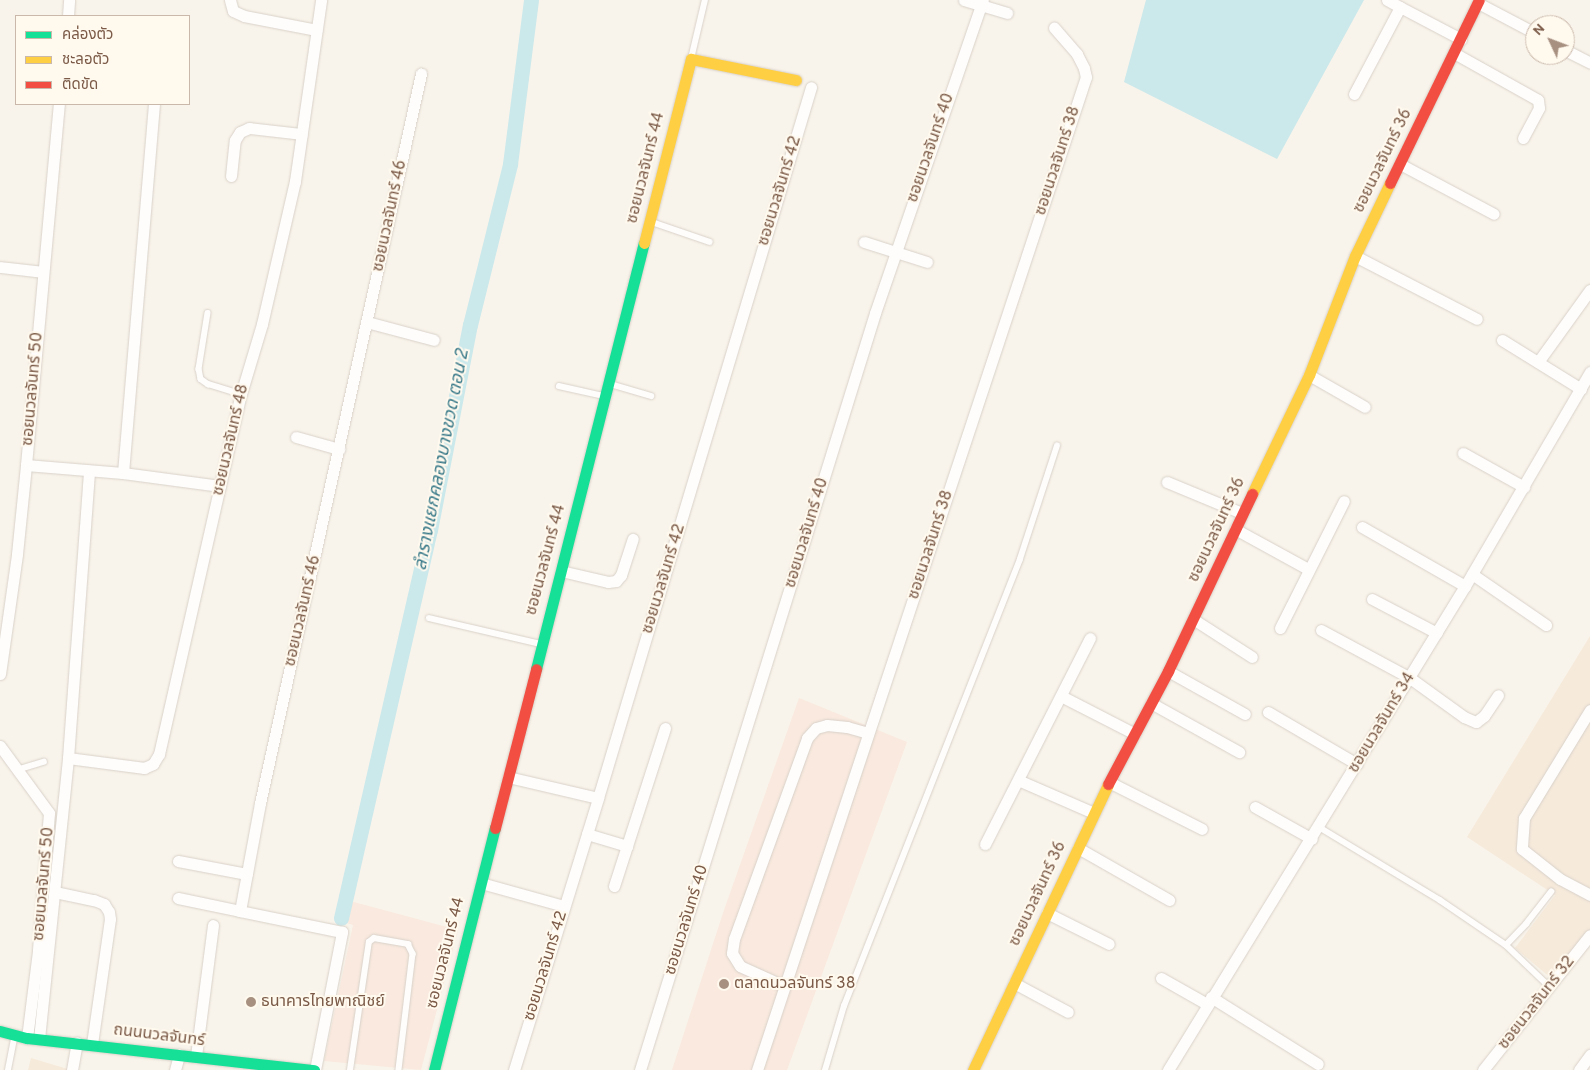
<!DOCTYPE html>
<html>
<head>
<meta charset="utf-8">
<style>
  body { margin:0 }
  #map { position:relative; width:1590px; height:1070px; overflow:hidden; background:#f9f4eb; font-family:Overpass,"Noto Sans Thai",sans-serif }
  div>[style] { position:absolute }
  .residential>* { inset:0; background:#f6eadb }
  .commercial>* { inset:0; background:#f9e9de }
  .water>* { inset:0; background:#cbe8eb }
  .canal>* { height:15px; margin:-7.5px; padding:0 7.5px; transform-origin:7.5px; border-radius:7.5px; background:#cbe8eb }
  .roads { filter:drop-shadow(0 0 1px #d8d1c9) drop-shadow(0 0 1px #d8d1c9) }
  .lane>* { height:5.5px; margin:-2.75px; padding:0 2.75px; transform-origin:2.75px; border-radius:2.75px; background:#fefdfc }
  .street>* { height:11px; margin:-5.5px; padding:0 5.5px; transform-origin:5.5px; border-radius:5.5px; background:#fefdfc }
  .fast>* { height:11px; margin:-5.5px; padding:0 5.5px; transform-origin:5.5px; border-radius:5.5px; background:#16e098 }
  .slow>* { height:11px; margin:-5.5px; padding:0 5.5px; transform-origin:5.5px; border-radius:5.5px; background:#ffcf43 }
  .jam>* { height:11px; margin:-5.5px; padding:0 5.5px; transform-origin:5.5px; border-radius:5.5px; background:#f24e42 }
  .dots>* { width:14px; height:14px; translate:-50% -50%; box-sizing:border-box; border:2px solid #fff9ee; border-radius:50% }
  span { translate:-50% -50%; white-space:nowrap; text-align:center; line-height:1.15; -webkit-text-stroke:4px #fff9ee; paint-order:stroke }
  .street-label { font-size:16px; color:#7b5a47 }
  .poi-label { font-size:16px; color:#7b5a47 }
  .left { translate:0 -50%; text-align:left }
  .water-label { font-size:18px; color:#3b7b8a; font-style:italic }
  .legend { position:absolute; left:15px; top:15px; width:175px; height:90px; box-sizing:border-box; background:#fff9ee; border:1px solid #cab9ab; margin:0; padding:6px 9px; list-style:none; font-size:15px; color:#7b5a47 }
  .legend li { display:flex; align-items:center; gap:10px; height:25px }
  .legend b { width:25px; border:1px solid #cab9ab }
  .north { position:absolute; left:1525px; top:15px; width:50px; height:50px; box-sizing:border-box; background:#fff9ee; border:1px solid #cab9ab; border-radius:50%; rotate:313deg; font-size:14px; font-weight:700; line-height:20px; text-align:center; color:#7b5a47 }
  .north::after { content:''; display:block; margin:auto; width:18px; height:22px; background:#a79080; clip-path:polygon(50% 0,100% 100%,50% 72%,0 100%) }
</style>
</head>
<body>
<div id="map">
  <div class="residential">
    <div style="clip-path:polygon(1590px 636px,1590px 931px,1552px 979px,1515px 948px,1555px 895px,1467px 837px)"></div>
    <div style="clip-path:polygon(31px 1058px,71px 1070px,28px 1070px)"></div>
  </div>
  <div class="commercial">
    <div style="clip-path:polygon(799px 698px,907px 742px,787px 1070px,672px 1070px,723px 913px)"></div>
    <div style="clip-path:polygon(350px 901px,458px 930px,421px 1070px,324px 1061px,353px 925px,344px 922px)"></div>
  </div>
  <div class="water">
    <div style="clip-path:polygon(1146px 0,1364px 0,1277px 159px,1124px 82px)"></div>
  </div>
  <div class="canal">
    <div style="left:341px;top:918px;width:398px;rotate:-77.1deg"></div>
    <div style="left:430px;top:530px;width:209px;rotate:-79deg"></div>
    <div style="left:470px;top:325px;width:166px;rotate:-76deg"></div>
    <div style="left:510px;top:164px;width:165px;rotate:-82.7deg"></div>
  </div>
  <div class="roads">
    <div class="lane">
      <div style="left:691px;top:59px;width:61px;rotate:-76.7deg"></div>
      <div style="left:652px;top:222px;width:61px;rotate:19deg"></div>
      <div style="left:208px;top:313px;width:57px;rotate:99.1deg"></div>
      <div style="left:199px;top:369px;width:10px;rotate:79deg"></div>
      <div style="left:201px;top:379px;width:9px;rotate:36deg"></div>
      <div style="left:208px;top:384px;width:34px;rotate:17deg"></div>
      <div style="left:610px;top:384px;width:43px;rotate:16.3deg"></div>
      <div style="left:559px;top:386px;width:46px;rotate:12.5deg"></div>
      <div style="left:429px;top:618px;width:115px;rotate:13.1deg"></div>
      <div style="left:17px;top:770px;width:28px;rotate:-17deg"></div>
      <div style="left:1319px;top:827px;width:141px;rotate:31.1deg"></div>
      <div style="left:1440px;top:900px;width:80px;rotate:34.3deg"></div>
      <div style="left:1506px;top:945px;width:61px;rotate:43.7deg"></div>
      <div style="left:1506px;top:945px;width:29px;rotate:-46deg"></div>
      <div style="left:1526px;top:924px;width:41px;rotate:-52deg"></div>
      <div style="left:8px;top:1070px;width:36px;rotate:-79deg"></div>
      <div style="left:350px;top:1070px;width:129px;rotate:-81.6deg"></div>
      <div style="left:369px;top:942px;width:6px;rotate:-39deg"></div>
      <div style="left:374px;top:938px;width:35px;rotate:10deg"></div>
      <div style="left:408px;top:944px;width:11px;rotate:63deg"></div>
      <div style="left:413px;top:954px;width:117px;rotate:96.9deg"></div>
      <div style="left:825px;top:1070px;width:67px;rotate:-73.5deg"></div>
      <div style="left:844px;top:1006px;width:480px;rotate:-68.5deg"></div>
      <div style="left:1020px;top:559px;width:119px;rotate:-71.9deg"></div>
    </div>
    <div class="street">
      <div style="left:230px;top:0;width:11px;rotate:75deg"></div>
      <div style="left:233px;top:11px;width:12px;rotate:24deg"></div>
      <div style="left:244px;top:16px;width:74px;rotate:10.9deg"></div>
      <div style="left:964px;top:0;width:45px;rotate:16.8deg"></div>
      <div style="left:1387px;top:0;width:15px;rotate:28deg"></div>
      <div style="left:1478px;top:3px;width:64px;rotate:27.8deg"></div>
      <div style="left:68px;top:16px;width:16px;rotate:-86deg"></div>
      <div style="left:1565px;top:50px;width:28px;rotate:27deg"></div>
      <div style="left:1454px;top:53px;width:96px;rotate:29.2deg"></div>
      <div style="left:1538px;top:100px;width:8px;rotate:83deg"></div>
      <div style="left:1539px;top:108px;width:34px;rotate:118deg"></div>
      <div style="left:1354px;top:94px;width:98px;rotate:-62.1deg"></div>
      <div style="left:1400px;top:7px;width:69px;rotate:27.7deg"></div>
      <div style="left:1400px;top:164px;width:106px;rotate:28deg"></div>
      <div style="left:231px;top:176px;width:36px;rotate:-84deg"></div>
      <div style="left:235px;top:140px;width:9px;rotate:-58deg"></div>
      <div style="left:240px;top:132px;width:10px;rotate:-24deg"></div>
      <div style="left:249px;top:128px;width:53px;rotate:6.5deg"></div>
      <div style="left:864px;top:242px;width:66px;rotate:17.6deg"></div>
      <div style="left:1355px;top:256px;width:137px;rotate:27.3deg"></div>
      <div style="left:0;top:267px;width:43px;rotate:6.6deg"></div>
      <div style="left:367px;top:322px;width:69px;rotate:15deg"></div>
      <div style="left:1502px;top:340px;width:93px;rotate:31.8deg"></div>
      <div style="left:1538px;top:362px;width:89px;rotate:-54.2deg"></div>
      <div style="left:1309px;top:375px;width:64px;rotate:29.7deg"></div>
      <div style="left:296px;top:437px;width:45px;rotate:15.6deg"></div>
      <div style="left:1463px;top:453px;width:70px;rotate:29.1deg"></div>
      <div style="left:26px;top:465px;width:97px;rotate:4.7deg"></div>
      <div style="left:123px;top:473px;width:98px;rotate:7.6deg"></div>
      <div style="left:123px;top:473px;width:370px;rotate:-85.2deg"></div>
      <div style="left:1167px;top:482px;width:81px;rotate:22.5deg"></div>
      <div style="left:1362px;top:527px;width:119px;rotate:29.8deg"></div>
      <div style="left:1235px;top:529px;width:83px;rotate:28.7deg"></div>
      <div style="left:561px;top:571px;width:48px;rotate:13.2deg"></div>
      <div style="left:608px;top:582px;width:8px;rotate:-7deg"></div>
      <div style="left:616px;top:581px;width:8px;rotate:-50deg"></div>
      <div style="left:621px;top:575px;width:38px;rotate:-72deg"></div>
      <div style="left:1472px;top:574px;width:90px;rotate:34.6deg"></div>
      <div style="left:1372px;top:599px;width:73px;rotate:27.6deg"></div>
      <div style="left:1193px;top:619px;width:70px;rotate:32.8deg"></div>
      <div style="left:1280px;top:628px;width:142px;rotate:-63.3deg"></div>
      <div style="left:1321px;top:630px;width:101px;rotate:28.3deg"></div>
      <div style="left:1410px;top:678px;width:67px;rotate:35.8deg"></div>
      <div style="left:1464px;top:717px;width:13px;rotate:23deg"></div>
      <div style="left:1476px;top:722px;width:10px;rotate:-37deg"></div>
      <div style="left:1484px;top:716px;width:25px;rotate:-56deg"></div>
      <div style="left:1168px;top:671px;width:88px;rotate:29.2deg"></div>
      <div style="left:0;top:674px;width:121px;rotate:-81.9deg"></div>
      <div style="left:17px;top:554px;width:89px;rotate:-84.2deg"></div>
      <div style="left:26px;top:465px;width:363px;rotate:-84.8deg"></div>
      <div style="left:1061px;top:696px;width:83px;rotate:27.2deg"></div>
      <div style="left:1151px;top:703px;width:101px;rotate:29.1deg"></div>
      <div style="left:1590px;top:710px;width:127px;rotate:121.4deg"></div>
      <div style="left:1524px;top:818px;width:31px;rotate:94deg"></div>
      <div style="left:1522px;top:849px;width:48px;rotate:38.3deg"></div>
      <div style="left:1560px;top:879px;width:34px;rotate:28deg"></div>
      <div style="left:1268px;top:712px;width:103px;rotate:30.3deg"></div>
      <div style="left:0;top:746px;width:83px;rotate:53.8deg"></div>
      <div style="left:49px;top:813px;width:138px;rotate:94.6deg"></div>
      <div style="left:38px;top:951px;width:88px;rotate:97.2deg"></div>
      <div style="left:68px;top:758px;width:77px;rotate:7.5deg"></div>
      <div style="left:144px;top:768px;width:10px;rotate:-24deg"></div>
      <div style="left:153px;top:764px;width:12px;rotate:-59deg"></div>
      <div style="left:159px;top:754px;width:369px;rotate:-77.2deg"></div>
      <div style="left:241px;top:394px;width:73px;rotate:-73.3deg"></div>
      <div style="left:262px;top:324px;width:147px;rotate:-77deg"></div>
      <div style="left:295px;top:181px;width:183px;rotate:-81.8deg"></div>
      <div style="left:508px;top:777px;width:92px;rotate:13.1deg"></div>
      <div style="left:1018px;top:780px;width:83px;rotate:23.5deg"></div>
      <div style="left:1109px;top:782px;width:104px;rotate:26.8deg"></div>
      <div style="left:1255px;top:807px;width:65px;rotate:29.3deg"></div>
      <div style="left:587px;top:834px;width:42px;rotate:16.7deg"></div>
      <div style="left:985px;top:844px;width:231px;rotate:-63deg"></div>
      <div style="left:1078px;top:848px;width:105px;rotate:29.7deg"></div>
      <div style="left:178px;top:861px;width:70px;rotate:10.7deg"></div>
      <div style="left:481px;top:883px;width:86px;rotate:15.5deg"></div>
      <div style="left:614px;top:886px;width:166px;rotate:-72.1deg"></div>
      <div style="left:55px;top:892px;width:40px;rotate:12deg"></div>
      <div style="left:94px;top:900px;width:11px;rotate:22deg"></div>
      <div style="left:104px;top:904px;width:9px;rotate:58deg"></div>
      <div style="left:109px;top:912px;width:7px;rotate:82deg"></div>
      <div style="left:110px;top:919px;width:126px;rotate:98.2deg"></div>
      <div style="left:178px;top:898px;width:63px;rotate:11.8deg"></div>
      <div style="left:1047px;top:913px;width:69px;rotate:26.6deg"></div>
      <div style="left:1161px;top:978px;width:53px;rotate:29.5deg"></div>
      <div style="left:1014px;top:983px;width:61px;rotate:28.2deg"></div>
      <div style="left:784px;top:986px;width:48px;rotate:-155.6deg"></div>
      <div style="left:740px;top:966px;width:15px;rotate:-122deg"></div>
      <div style="left:732px;top:953px;width:14px;rotate:-82deg"></div>
      <div style="left:734px;top:939px;width:214px;rotate:-70deg"></div>
      <div style="left:807px;top:738px;width:13px;rotate:-48deg"></div>
      <div style="left:816px;top:728px;width:11px;rotate:-15deg"></div>
      <div style="left:827px;top:725px;width:20px;rotate:6deg"></div>
      <div style="left:847px;top:727px;width:22px;rotate:16deg"></div>
      <div style="left:1211px;top:997px;width:126px;rotate:32.1deg"></div>
      <div style="left:39px;top:1039px;width:282px;rotate:-84.1deg"></div>
      <div style="left:68px;top:758px;width:288px;rotate:-85.8deg"></div>
      <div style="left:196px;top:1056px;width:132px;rotate:-82.6deg"></div>
      <div style="left:72px;top:1070px;width:28px;rotate:-80deg"></div>
      <div style="left:175px;top:1070px;width:16px;rotate:-75deg"></div>
      <div style="left:315px;top:1070px;width:141px;rotate:-78.9deg"></div>
      <div style="left:342px;top:932px;width:104px;rotate:-168.4deg"></div>
      <div style="left:240px;top:911px;width:110px;rotate:-79.5deg"></div>
      <div style="left:260px;top:803px;width:747px;rotate:-77.55deg"></div>
      <div style="left:514px;top:1070px;width:285px;rotate:-72.8deg"></div>
      <div style="left:598px;top:798px;width:742px;rotate:-73.32deg"></div>
      <div style="left:640px;top:1070px;width:793px;rotate:-72.75deg"></div>
      <div style="left:875px;top:313px;width:331px;rotate:-71deg"></div>
      <div style="left:757px;top:1070px;width:1046px;rotate:-71.67deg"></div>
      <div style="left:1086px;top:77px;width:9px;rotate:-103deg"></div>
      <div style="left:1084px;top:68px;width:16px;rotate:-117deg"></div>
      <div style="left:1077px;top:54px;width:35px;rotate:-131deg"></div>
      <div style="left:1168px;top:1070px;width:568px;rotate:-58.47deg"></div>
      <div style="left:1465px;top:586px;width:248px;rotate:-59.7deg"></div>
      <div style="left:1483px;top:1070px;width:172px;rotate:-51.6deg"></div>
      <div style="left:1579px;top:1070px;width:19px;rotate:-54deg"></div>
    </div>
    <div class="fast">
      <div style="left:536px;top:669px;width:439px;rotate:-75.8deg"></div>
      <div style="left:0;top:1031px;width:28px;rotate:15deg"></div>
      <div style="left:27px;top:1038px;width:289px;rotate:6.4deg"></div>
      <div style="left:434px;top:1070px;width:250px;rotate:-75.9deg"></div>
    </div>
    <div class="slow">
      <div style="left:644px;top:243px;width:190px;rotate:-75.7deg"></div>
      <div style="left:691px;top:59px;width:107px;rotate:11.3deg"></div>
      <div style="left:1252px;top:494px;width:132px;rotate:-64.4deg"></div>
      <div style="left:1309px;top:375px;width:128px;rotate:-68.9deg"></div>
      <div style="left:1355px;top:256px;width:81px;rotate:-64.4deg"></div>
      <div style="left:973px;top:1070px;width:316px;rotate:-64.7deg"></div>
    </div>
    <div class="jam">
      <div style="left:1390px;top:183px;width:203px;rotate:-64.1deg"></div>
      <div style="left:1108px;top:784px;width:128px;rotate:-62deg"></div>
      <div style="left:1168px;top:671px;width:196px;rotate:-64.6deg"></div>
      <div style="left:495px;top:828px;width:164px;rotate:-75.5deg"></div>
    </div>
  </div>
  <div class="dots">
    <div style="left:724px;top:984px;background:#a79080"></div>
    <div style="left:251px;top:1002px;background:#a79080"></div>
  </div>
  <div class="street-label">
    <span style="left:931px;top:148px;rotate:-71deg">ซอยนวลจันทร์ 40</span>
    <span style="left:1058px;top:161px;rotate:-72deg">ซอยนวลจันทร์ 38</span>
    <span style="left:1383px;top:161px;rotate:-64deg">ซอยนวลจันทร์ 36</span>
    <span style="left:646px;top:168px;rotate:-76deg">ซอยนวลจันทร์ 44</span>
    <span style="left:780px;top:191px;rotate:-73deg">ซอยนวลจันทร์ 42</span>
    <span style="left:390px;top:216px;rotate:-78deg">ซอยนวลจันทร์ 46</span>
    <span style="left:33px;top:389px;rotate:-85deg">ซอยนวลจันทร์ 50</span>
    <span style="left:231px;top:440px;rotate:-77deg">ซอยนวลจันทร์ 48</span>
    <span style="left:1217px;top:530px;rotate:-65deg">ซอยนวลจันทร์ 36</span>
    <span style="left:807px;top:533px;rotate:-73deg">ซอยนวลจันทร์ 40</span>
    <span style="left:931px;top:545px;rotate:-72deg">ซอยนวลจันทร์ 38</span>
    <span style="left:546px;top:560px;rotate:-75deg">ซอยนวลจันทร์ 44</span>
    <span style="left:664px;top:579px;rotate:-73deg">ซอยนวลจันทร์ 42</span>
    <span style="left:303px;top:611px;rotate:-77deg">ซอยนวลจันทร์ 46</span>
    <span style="left:1382px;top:723px;rotate:-59deg">ซอยนวลจันทร์ 34</span>
    <span style="left:44px;top:884px;rotate:-85deg">ซอยนวลจันทร์ 50</span>
    <span style="left:1038px;top:894px;rotate:-65deg">ซอยนวลจันทร์ 36</span>
    <span style="left:687px;top:920px;rotate:-73deg">ซอยนวลจันทร์ 40</span>
    <span style="left:446px;top:953px;rotate:-76deg">ซอยนวลจันทร์ 44</span>
    <span style="left:546px;top:966px;rotate:-73deg">ซอยนวลจันทร์ 42</span>
    <span style="left:1537px;top:1003px;rotate:-52deg">ซอยนวลจันทร์ 32</span>
    <span style="left:159px;top:1036px;rotate:7deg">ถนนนวลจันทร์</span>
  </div>
  <div class="poi-label">
    <span class="left" style="left:734px;top:984px">ตลาดนวลจันทร์ 38</span>
    <span class="left" style="left:261px;top:1002px">ธนาคารไทยพาณิชย์</span>
  </div>
  <div class="water-label">
    <span style="left:443px;top:460px;rotate:-79deg">ลำรางแยกคลองบางขวด ตอน 2</span>
  </div>
  <ul class="legend">
  <li><b style="height:6px;background:#16e098"></b>คล่องตัว</li>
  <li><b style="height:6px;background:#ffcf43"></b>ชะลอตัว</li>
  <li><b style="height:6px;background:#f24e42"></b>ติดขัด</li>
  </ul>
  <div class="north">N</div>
</div>
</body>
</html>
